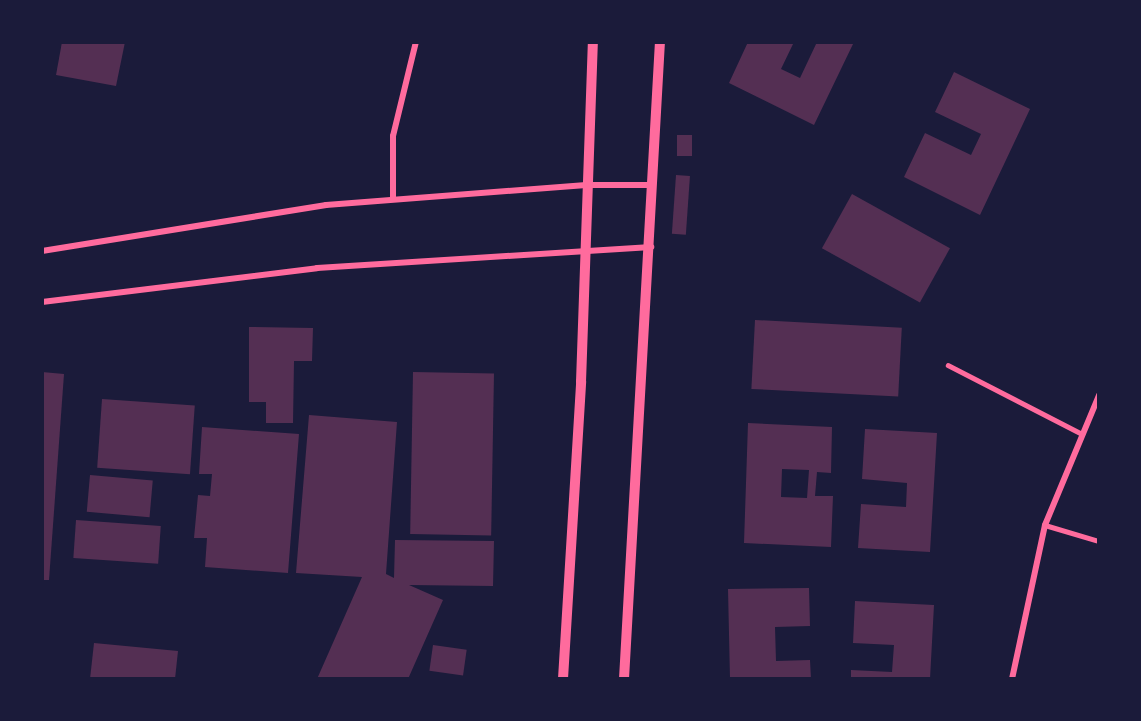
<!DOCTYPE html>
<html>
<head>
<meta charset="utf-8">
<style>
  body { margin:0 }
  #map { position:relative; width:1141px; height:721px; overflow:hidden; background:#1b1b3a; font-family:"Roboto Serif",serif }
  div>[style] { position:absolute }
  .building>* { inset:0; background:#542f53; transform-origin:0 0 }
  .service>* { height:4.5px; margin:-2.25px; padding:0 2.25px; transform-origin:2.25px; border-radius:2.25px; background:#ff6b9d }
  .minor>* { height:6px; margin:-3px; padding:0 3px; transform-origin:3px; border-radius:3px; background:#ff6b9d }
  .tertiary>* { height:10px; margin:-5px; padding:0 5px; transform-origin:5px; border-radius:5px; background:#ff6b9d }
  span { translate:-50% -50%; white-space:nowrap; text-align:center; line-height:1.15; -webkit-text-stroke:4.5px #1b1b3a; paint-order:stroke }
  .frame { position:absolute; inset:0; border:44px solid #1b1b3a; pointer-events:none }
</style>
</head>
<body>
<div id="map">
  <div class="building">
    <div style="clip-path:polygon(62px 42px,125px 42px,116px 86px,56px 75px)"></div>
    <div style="clip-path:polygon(748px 42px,794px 42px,781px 69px,800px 78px,817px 42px,854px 42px,814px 125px,729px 83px)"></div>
    <div style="clip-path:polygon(954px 72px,1030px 109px,980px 215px,904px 177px,925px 133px,971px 155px,981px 134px,935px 112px)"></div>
    <div style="left:677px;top:135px;width:15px;height:21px"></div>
    <div style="left:676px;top:175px;width:14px;height:59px;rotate:4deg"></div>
    <div style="left:852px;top:194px;width:112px;height:62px;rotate:29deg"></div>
    <div style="left:755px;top:320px;width:147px;height:69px;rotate:3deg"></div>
    <div style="clip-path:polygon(249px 327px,313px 328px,312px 361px,294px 361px,293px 423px,266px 423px,266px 402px,249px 402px)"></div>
    <div style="clip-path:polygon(42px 372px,64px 374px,49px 580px,42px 580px)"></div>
    <div style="left:413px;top:372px;width:81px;height:162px;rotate:1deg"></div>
    <div style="left:102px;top:399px;width:93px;height:69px;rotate:4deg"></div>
    <div style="clip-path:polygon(309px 415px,397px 422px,386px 574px,394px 578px,395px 540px,494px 541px,493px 586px,409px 585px,443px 600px,408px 679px,317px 679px,362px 577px,296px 573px)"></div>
    <div style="clip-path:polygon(evenodd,748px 423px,832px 427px,831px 473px,817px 472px,815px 496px,833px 496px,831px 547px,744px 543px,748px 423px,782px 469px,809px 470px,807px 498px,781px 497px,782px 469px)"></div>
    <div style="clip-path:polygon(202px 427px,299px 434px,288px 573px,205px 567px,207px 538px,194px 538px,198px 495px,210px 496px,212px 474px,199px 474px)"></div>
    <div style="clip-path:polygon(865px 429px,937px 433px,930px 552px,858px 548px,861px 504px,906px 507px,907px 483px,862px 479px)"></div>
    <div style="left:90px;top:475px;width:63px;height:37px;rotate:5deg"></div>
    <div style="left:76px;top:520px;width:85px;height:38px;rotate:4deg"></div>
    <div style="clip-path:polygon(809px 588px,810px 626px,775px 627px,776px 661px,810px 660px,811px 679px,730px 679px,728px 589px)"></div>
    <div style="clip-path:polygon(855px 601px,934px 605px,930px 679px,851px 679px,851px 670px,892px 672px,894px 645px,853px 643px)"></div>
    <div style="clip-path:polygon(94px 643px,178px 651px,175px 679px,90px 679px)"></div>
    <div style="left:433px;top:645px;width:34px;height:26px;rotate:8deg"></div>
  </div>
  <div class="service">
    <div style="left:948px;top:365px;width:151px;rotate:27.2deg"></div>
    <div style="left:1045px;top:525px;width:56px;rotate:16.5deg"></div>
  </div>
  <div class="minor">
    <div style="left:393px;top:199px;width:63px;rotate:-90deg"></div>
    <div style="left:393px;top:136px;width:97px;rotate:-76.3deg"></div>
    <div style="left:42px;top:251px;width:288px;rotate:-9.2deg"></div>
    <div style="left:326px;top:205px;width:261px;rotate:-4.4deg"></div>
    <div style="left:586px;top:185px;width:66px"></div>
    <div style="left:42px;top:302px;width:277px;rotate:-7deg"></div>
    <div style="left:317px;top:268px;width:335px;rotate:-3.6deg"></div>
    <div style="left:1012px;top:679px;width:157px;rotate:-77.9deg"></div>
    <div style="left:1045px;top:525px;width:141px;rotate:-67.4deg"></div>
  </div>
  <div class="tertiary">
    <div style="left:563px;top:679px;width:298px;rotate:-86.5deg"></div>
    <div style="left:581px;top:382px;width:340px;rotate:-88deg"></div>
    <div style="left:624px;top:679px;width:638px;rotate:-86.77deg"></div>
  </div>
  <div class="frame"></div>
</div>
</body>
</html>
